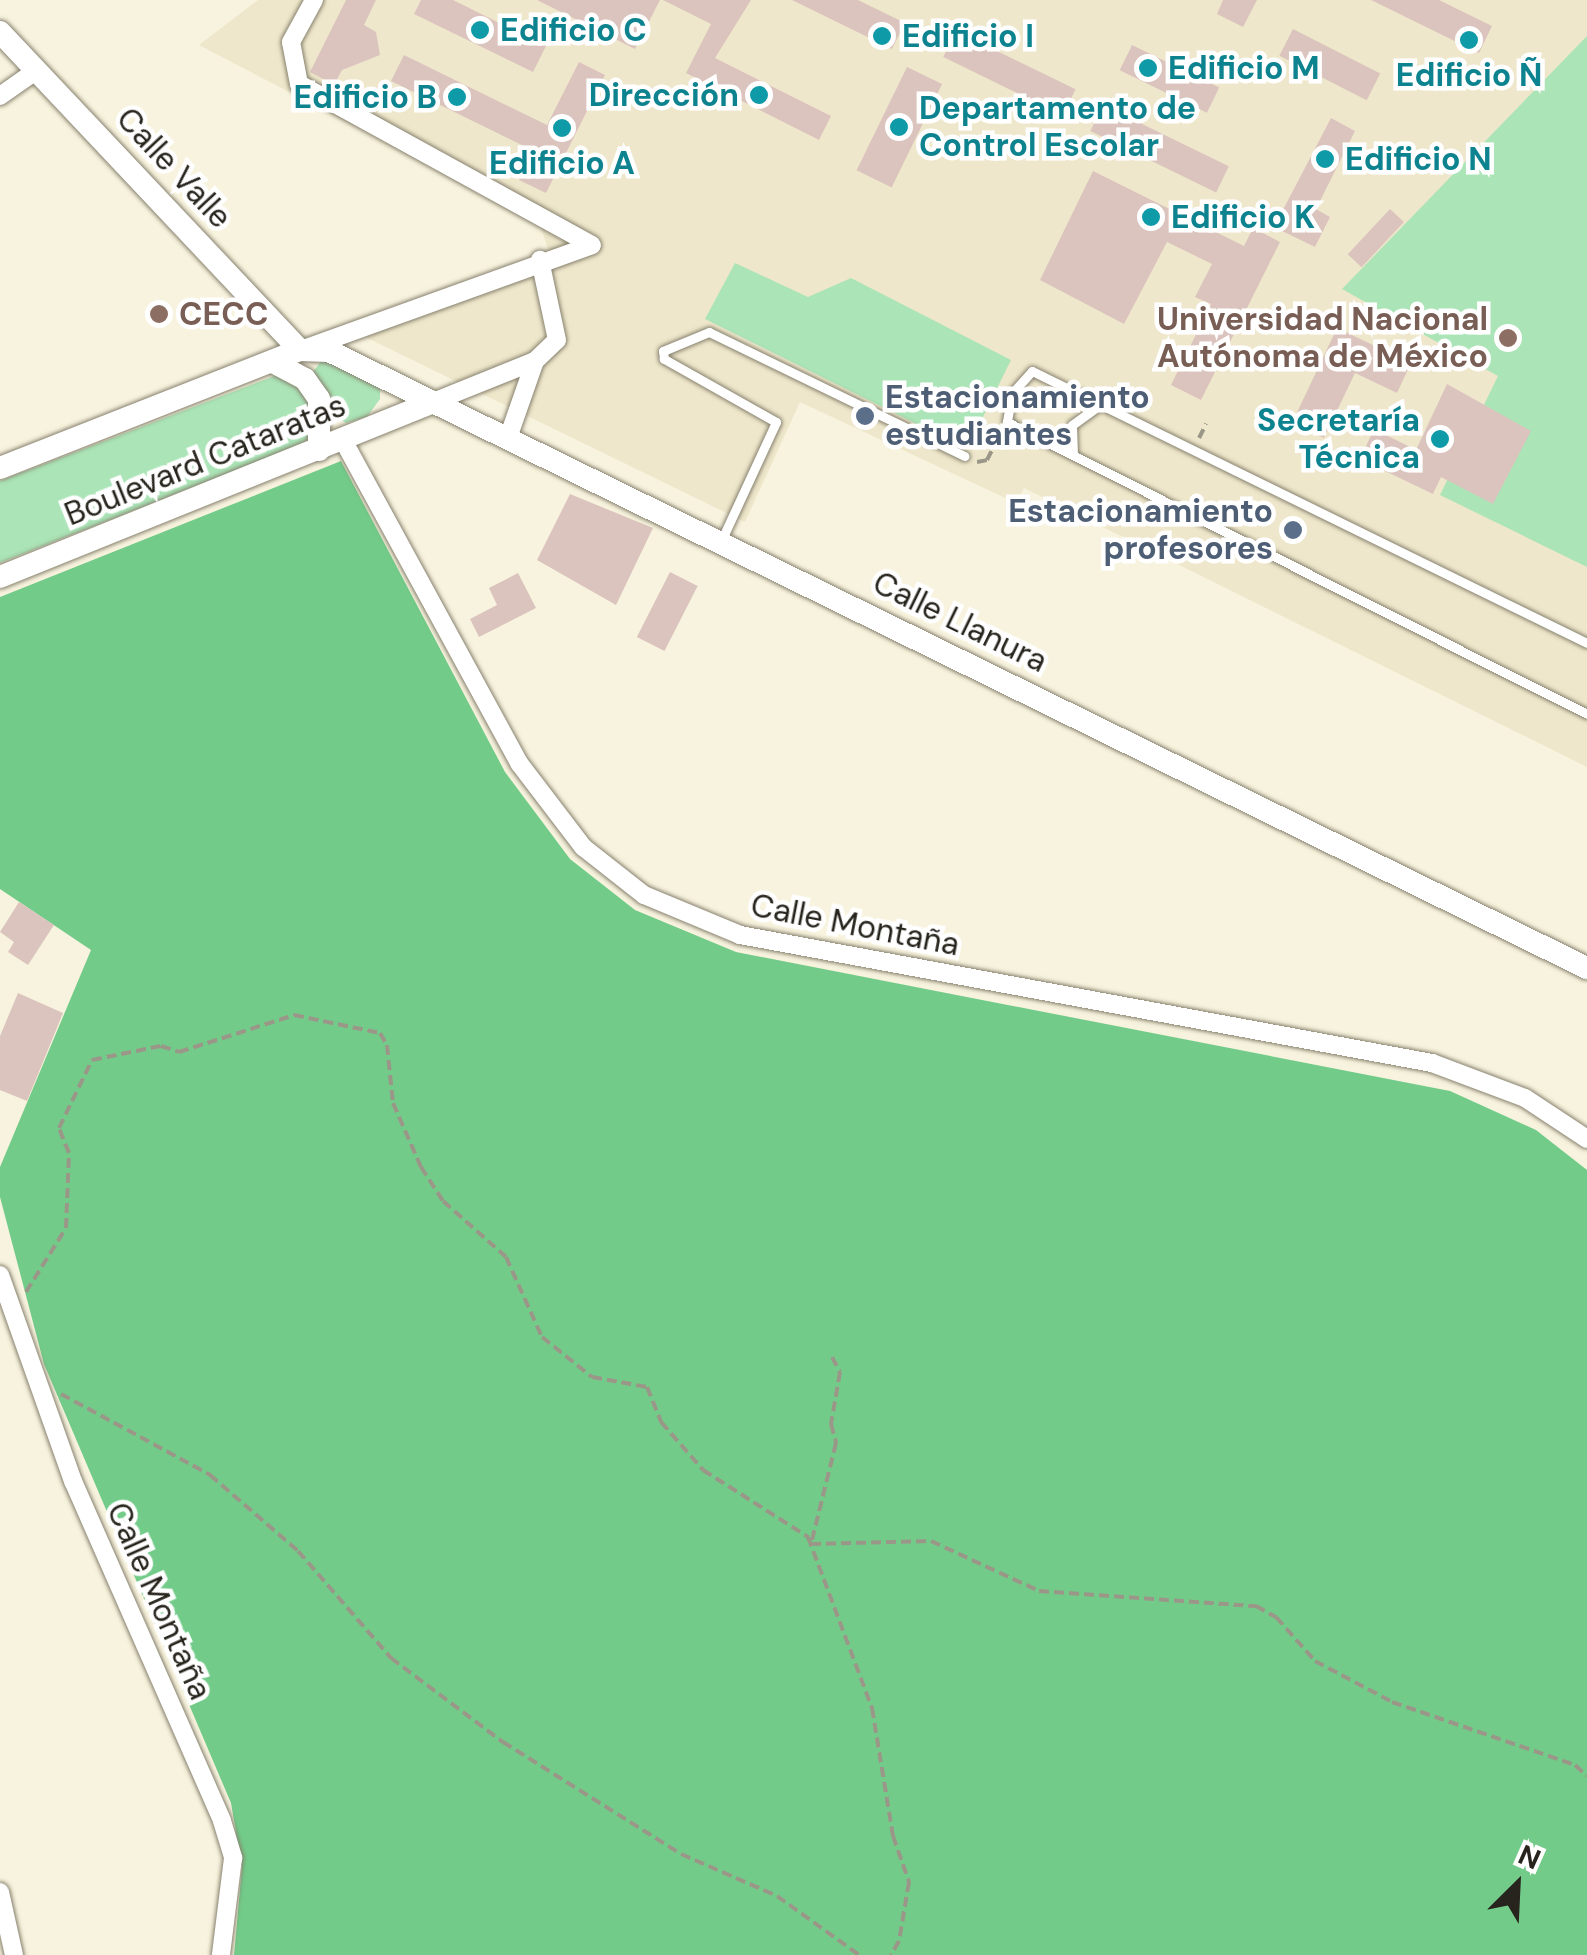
<!DOCTYPE html>
<html>
<head>
<meta charset="utf-8">
<style>
  body { margin:0 }
  #map { position:relative; width:1587px; height:1955px; overflow:hidden; background:#f8f3de; font-family:"DM Sans",sans-serif }
  div>[style] { position:absolute }
  .built>* { inset:0; background:#efe7cb }
  .green>* { inset:0; background:#abe4b7 }
  .forest>* { inset:0; background:#72cb89 }
  .building>* { inset:0; background:#dbc4bd; transform-origin:0 0 }
  .path>* { height:4px; margin-top:-2px; transform-origin:0; background:repeating-linear-gradient(90deg,#9b9788 0 10px,transparent 0 15px) }
  .roads { filter:drop-shadow(0 0 2px #86816e) drop-shadow(0 0 2px #86816e) }
  .lane>* { height:9px; margin:-4.5px; padding:0 4.5px; transform-origin:4.5px; border-radius:4.5px; background:#fff }
  .street>* { height:18px; margin:-9px; padding:0 9px; transform-origin:9px; border-radius:9px; background:#fff }
  .secondary>* { height:22px; margin:-11px; padding:0 11px; transform-origin:11px; border-radius:11px; background:#fff }
  .dots>* { width:28px; height:28px; translate:-50% -50%; box-sizing:border-box; border:5px solid #fff; border-radius:50% }
  span { translate:-50% -50%; white-space:nowrap; text-align:center; line-height:1.15; -webkit-text-stroke:9px #fff; paint-order:stroke }
  .culture-label { font-size:32px; color:#0d838f; font-weight:700 }
  .left { translate:0 -50%; text-align:left }
  .right { translate:-100% -50%; text-align:right }
  .street-label { font-size:32px; color:#27241d }
  .education-label { font-size:32px; color:#785e54; font-weight:700 }
  .service-label { font-size:32px; color:#4e5e75; font-weight:700 }
  .north { position:absolute; left:1467px; top:1835px; width:100px; height:100px; -webkit-text-stroke:8px #fff; paint-order:stroke; rotate:24deg; font-size:28px; font-weight:700; line-height:40px; text-align:center; color:#27241d }
  .north::after { content:''; display:block; margin:auto; width:35px; height:45px; background:#27241d; clip-path:polygon(50% 0,100% 100%,50% 72%,0 100%) }
</style>
</head>
<body>
<div id="map">
  <div class="built">
    <div style="clip-path:polygon(258px 0,1587px 0,1587px 767px,1024px 488px,1016px 503px,800px 402px,745px 522px,357px 333px,553px 264px,539px 222px,199px 45px)"></div>
  </div>
  <div class="green">
    <div style="clip-path:polygon(1587px 36px,1587px 567px,1440px 495px,1498px 376px,1342px 289px)"></div>
    <div style="clip-path:polygon(735px 263px,808px 297px,851px 278px,1011px 360px,967px 449px,705px 319px)"></div>
    <div style="clip-path:polygon(322px 360px,380px 384px,380px 399px,367px 417px,346px 423px,328px 413px,313px 372px)"></div>
    <div style="clip-path:polygon(285px 372px,310px 402px,317px 438px,0 563px,0 481px)"></div>
  </div>
  <div class="forest">
    <div style="clip-path:polygon(341px 461px,505px 772px,570px 859px,635px 910px,736px 952px,1450px 1091px,1536px 1130px,1587px 1170px,1587px 1955px,234px 1955px,242px 1867px,231px 1803px,44px 1364px,0 1197px,0 1167px,91px 950px,0 889px,0 597px)"></div>
  </div>
  <div class="building">
    <div style="clip-path:polygon(346px 0,376px 0,364px 25px,376px 32px,380px 55px,342px 70px,334px 85px,310px 72px)"></div>
    <div style="clip-path:polygon(421px 0,453px 0,546px 46px,533px 72px,414px 14px)"></div>
    <div style="clip-path:polygon(537px 0,660px 0,635px 49px)"></div>
    <div style="clip-path:polygon(663px 0,751px 0,715px 58px,831px 116px,819px 140px,686px 73px,711px 24px)"></div>
    <div style="clip-path:polygon(792px 0,858px 0,905px 23px,892px 49px)"></div>
    <div style="clip-path:polygon(1223px 0,1257px 0,1243px 27px,1217px 14px)"></div>
    <div style="clip-path:polygon(1371px 0,1439px 0,1492px 26px,1479px 53px)"></div>
    <div style="left:1293px;top:29px;width:98px;height:30px;rotate:27deg"></div>
    <div style="left:956px;top:31px;width:133px;height:29px;rotate:26deg"></div>
    <div style="left:1132px;top:45px;width:97px;height:28px;rotate:26deg"></div>
    <div style="clip-path:polygon(404px 55px,547px 125px,579px 62px,605px 75px,546px 193px,519px 180px,534px 151px,391px 81px)"></div>
    <div style="left:907px;top:67px;width:39px;height:115px;rotate:26deg"></div>
    <div style="left:1103px;top:105px;width:140px;height:29px;rotate:26deg"></div>
    <div style="clip-path:polygon(1331px 118px,1355px 131px,1316px 209px,1330px 217px,1315px 247px,1274px 227px)"></div>
    <div style="clip-path:polygon(1093px 171px,1244px 246px,1253px 228px,1280px 242px,1201px 400px,1171px 385px,1211px 304px,1195px 297px,1212px 264px,1167px 242px,1124px 324px,1040px 280px)"></div>
    <div style="left:1390px;top:209px;width:19px;height:62px;rotate:43deg"></div>
    <div style="clip-path:polygon(1337px 328px,1411px 363px,1397px 393px,1355px 373px,1324px 438px,1292px 423px)"></div>
    <div style="clip-path:polygon(1447px 384px,1531px 431px,1493px 504px,1441px 477px,1433px 494px,1360px 459px,1374px 429px,1416px 450px)"></div>
    <div style="clip-path:polygon(570px 494px,653px 528px,616px 605px,537px 560px)"></div>
    <div style="left:670px;top:572px;width:31px;height:73px;rotate:27deg"></div>
    <div style="clip-path:polygon(518px 573px,536px 608px,479px 637px,470px 619px,497px 605px,489px 588px)"></div>
    <div style="clip-path:polygon(19px 902px,54px 925px,28px 965px,8px 952px,14px 942px,0 932px)"></div>
    <div style="clip-path:polygon(18px 993px,63px 1013px,27px 1101px,0 1090px,0 1036px)"></div>
  </div>
  <div class="path">
    <div style="left:1199px;top:438px;width:16px;rotate:-63deg"></div>
    <div style="left:977px;top:462px;width:10px;rotate:-11deg"></div>
    <div style="left:987px;top:460px;width:30px;rotate:-63deg"></div>
    <div style="left:26px;top:1292px;width:75px;rotate:-58deg"></div>
    <div style="left:66px;top:1228px;width:75px;rotate:-87.7deg"></div>
    <div style="left:69px;top:1153px;width:27px;rotate:-112deg"></div>
    <div style="left:59px;top:1128px;width:76px;rotate:-64.1deg"></div>
    <div style="left:92px;top:1060px;width:70px;rotate:-11.5deg"></div>
    <div style="left:161px;top:1046px;width:19px;rotate:18deg"></div>
    <div style="left:179px;top:1052px;width:121px;rotate:-17.8deg"></div>
    <div style="left:294px;top:1015px;width:88px;rotate:11.8deg"></div>
    <div style="left:380px;top:1033px;width:14px;rotate:60deg"></div>
    <div style="left:387px;top:1045px;width:58px;rotate:84.1deg"></div>
    <div style="left:393px;top:1103px;width:70px;rotate:66.4deg"></div>
    <div style="left:421px;top:1167px;width:40px;rotate:57.1deg"></div>
    <div style="left:443px;top:1201px;width:84px;rotate:41.6deg"></div>
    <div style="left:506px;top:1257px;width:88px;rotate:65.8deg"></div>
    <div style="left:542px;top:1337px;width:64px;rotate:38.7deg"></div>
    <div style="left:592px;top:1377px;width:56px;rotate:10.3deg"></div>
    <div style="left:647px;top:1387px;width:38px;rotate:68deg"></div>
    <div style="left:661px;top:1422px;width:64px;rotate:48.8deg"></div>
    <div style="left:703px;top:1470px;width:125px;rotate:32.5deg"></div>
    <div style="left:808px;top:1537px;width:183px;rotate:69.5deg"></div>
    <div style="left:872px;top:1708px;width:130px;rotate:80.7deg"></div>
    <div style="left:893px;top:1836px;width:49px;rotate:70.8deg"></div>
    <div style="left:909px;top:1882px;width:60px;rotate:99.6deg"></div>
    <div style="left:899px;top:1941px;width:16px;rotate:120deg"></div>
    <div style="left:832px;top:1357px;width:17px;rotate:62deg"></div>
    <div style="left:840px;top:1372px;width:53px;rotate:99.8deg"></div>
    <div style="left:831px;top:1424px;width:20px;rotate:75deg"></div>
    <div style="left:836px;top:1443px;width:104px;rotate:103.9deg"></div>
    <div style="left:811px;top:1544px;width:120px;rotate:-1.4deg"></div>
    <div style="left:931px;top:1541px;width:119px;rotate:24.8deg"></div>
    <div style="left:1039px;top:1591px;width:218px;rotate:4deg"></div>
    <div style="left:1256px;top:1606px;width:23px;rotate:29deg"></div>
    <div style="left:1276px;top:1617px;width:59px;rotate:48.4deg"></div>
    <div style="left:1315px;top:1661px;width:87px;rotate:28deg"></div>
    <div style="left:1392px;top:1702px;width:194px;rotate:19deg"></div>
    <div style="left:1575px;top:1765px;width:16px;rotate:43deg"></div>
    <div style="left:61px;top:1394px;width:170px;rotate:28.5deg"></div>
    <div style="left:210px;top:1475px;width:116px;rotate:40.8deg"></div>
    <div style="left:298px;top:1551px;width:142px;rotate:49deg"></div>
    <div style="left:391px;top:1658px;width:140px;rotate:36.9deg"></div>
    <div style="left:503px;top:1742px;width:210px;rotate:32.2deg"></div>
    <div style="left:681px;top:1854px;width:105px;rotate:23.6deg"></div>
    <div style="left:777px;top:1896px;width:101px;rotate:35.7deg"></div>
  </div>
  <div class="roads">
    <div class="lane">
      <div style="left:1073px;top:455px;width:30px;rotate:-92deg"></div>
      <div style="left:1072px;top:425px;width:34px;rotate:-36deg"></div>
      <div style="left:722px;top:539px;width:129px;rotate:-65.2deg"></div>
      <div style="left:776px;top:422px;width:129px;rotate:-150.6deg"></div>
      <div style="left:664px;top:359px;width:8px;rotate:-97deg"></div>
      <div style="left:663px;top:351px;width:50px;rotate:-22.4deg"></div>
      <div style="left:709px;top:332px;width:284px;rotate:25.9deg"></div>
      <div style="left:1587px;top:643px;width:618px;rotate:-153.89deg"></div>
      <div style="left:1032px;top:371px;width:30px;rotate:132deg"></div>
      <div style="left:1012px;top:393px;width:29px;rotate:100deg"></div>
      <div style="left:1007px;top:422px;width:649px;rotate:26.72deg"></div>
    </div>
    <div class="street">
      <div style="left:314px;top:0;width:48px;rotate:118.7deg"></div>
      <div style="left:291px;top:42px;width:43px;rotate:79.2deg"></div>
      <div style="left:299px;top:84px;width:334px;rotate:28.8deg"></div>
      <div style="left:0;top:96px;width:45px;rotate:-35.1deg"></div>
      <div style="left:301px;top:350px;width:309px;rotate:-19.8deg"></div>
      <div style="left:433px;top:402px;width:110px;rotate:-21.9deg"></div>
      <div style="left:508px;top:438px;width:82px;rotate:-70.7deg"></div>
      <div style="left:535px;top:361px;width:30px;rotate:-44deg"></div>
      <div style="left:557px;top:340px;width:82px;rotate:-102deg"></div>
      <div style="left:343px;top:440px;width:368px;rotate:61.4deg"></div>
      <div style="left:519px;top:763px;width:106px;rotate:52.7deg"></div>
      <div style="left:583px;top:847px;width:78px;rotate:38.2deg"></div>
      <div style="left:644px;top:895px;width:104px;rotate:22.6deg"></div>
      <div style="left:740px;top:935px;width:704px;rotate:10.48deg"></div>
      <div style="left:1432px;top:1063px;width:99px;rotate:20.6deg"></div>
      <div style="left:1525px;top:1098px;width:74px;rotate:33.5deg"></div>
      <div style="left:0;top:1275px;width:219px;rotate:70.5deg"></div>
      <div style="left:73px;top:1481px;width:371px;rotate:66.3deg"></div>
      <div style="left:222px;top:1821px;width:39px;rotate:73deg"></div>
      <div style="left:233px;top:1858px;width:98px;rotate:97.1deg"></div>
      <div style="left:0;top:1892px;width:65px;rotate:77.5deg"></div>
    </div>
    <div class="secondary">
      <div style="left:0;top:32px;width:437px;rotate:46.7deg"></div>
      <div style="left:273px;top:362px;width:36px;rotate:28deg"></div>
      <div style="left:305px;top:379px;width:24px;rotate:55deg"></div>
      <div style="left:319px;top:399px;width:51px;rotate:90deg"></div>
      <div style="left:0;top:468px;width:322px;rotate:-21.5deg"></div>
      <div style="left:300px;top:350px;width:29px;rotate:2deg"></div>
      <div style="left:329px;top:351px;width:1401px;rotate:26.13deg"></div>
      <div style="left:0;top:577px;width:467px;rotate:-22deg"></div>
    </div>
  </div>
  <div class="dots">
    <div style="left:480px;top:30px;background:#0f9aa8"></div>
    <div style="left:882px;top:36px;background:#0f9aa8"></div>
    <div style="left:1469px;top:40px;background:#0f9aa8"></div>
    <div style="left:1148px;top:68px;background:#0f9aa8"></div>
    <div style="left:759px;top:95px;background:#0f9aa8"></div>
    <div style="left:457px;top:97px;background:#0f9aa8"></div>
    <div style="left:899px;top:127px;background:#0f9aa8"></div>
    <div style="left:562px;top:128px;background:#0f9aa8"></div>
    <div style="left:1325px;top:159px;background:#0f9aa8"></div>
    <div style="left:1151px;top:217px;background:#0f9aa8"></div>
    <div style="left:159px;top:314px;background:#8d6e63"></div>
    <div style="left:1508px;top:338px;background:#8d6e63"></div>
    <div style="left:865px;top:416px;background:#5c6f8a"></div>
    <div style="left:1440px;top:439px;background:#0f9aa8"></div>
    <div style="left:1293px;top:530px;background:#5c6f8a"></div>
  </div>
  <div class="culture-label">
    <span class="left" style="left:500px;top:30px">Edificio C</span>
    <span class="left" style="left:902px;top:36px">Edificio I</span>
    <span class="left" style="left:1168px;top:68px">Edificio M</span>
    <span style="left:1469px;top:75px">Edificio Ñ</span>
    <span class="right" style="left:739px;top:95px">Dirección</span>
    <span class="right" style="left:437px;top:97px">Edificio B</span>
    <span class="left" style="left:919px;top:127px">Departamento de<br>Control Escolar</span>
    <span class="left" style="left:1345px;top:159px">Edificio N</span>
    <span style="left:562px;top:163px">Edificio A</span>
    <span class="left" style="left:1171px;top:217px">Edificio K</span>
    <span class="right" style="left:1420px;top:439px">Secretaría<br>Técnica</span>
  </div>
  <div class="street-label">
    <span style="left:174px;top:168px;rotate:47deg">Calle Valle</span>
    <span style="left:205px;top:460px;rotate:-22deg">Boulevard Cataratas</span>
    <span style="left:960px;top:622px;rotate:26deg">Calle Llanura</span>
    <span style="left:855px;top:925px;rotate:11deg">Calle Montaña</span>
    <span style="left:159px;top:1601px;rotate:66deg">Calle Montaña</span>
  </div>
  <div class="education-label">
    <span class="left" style="left:179px;top:314px">CECC</span>
    <span class="right" style="left:1488px;top:338px">Universidad Nacional<br>Autónoma de México</span>
  </div>
  <div class="service-label">
    <span class="left" style="left:885px;top:416px">Estacionamiento<br>estudiantes</span>
    <span class="right" style="left:1273px;top:530px">Estacionamiento<br>profesores</span>
  </div>
  <div class="north">N</div>
</div>
</body>
</html>
